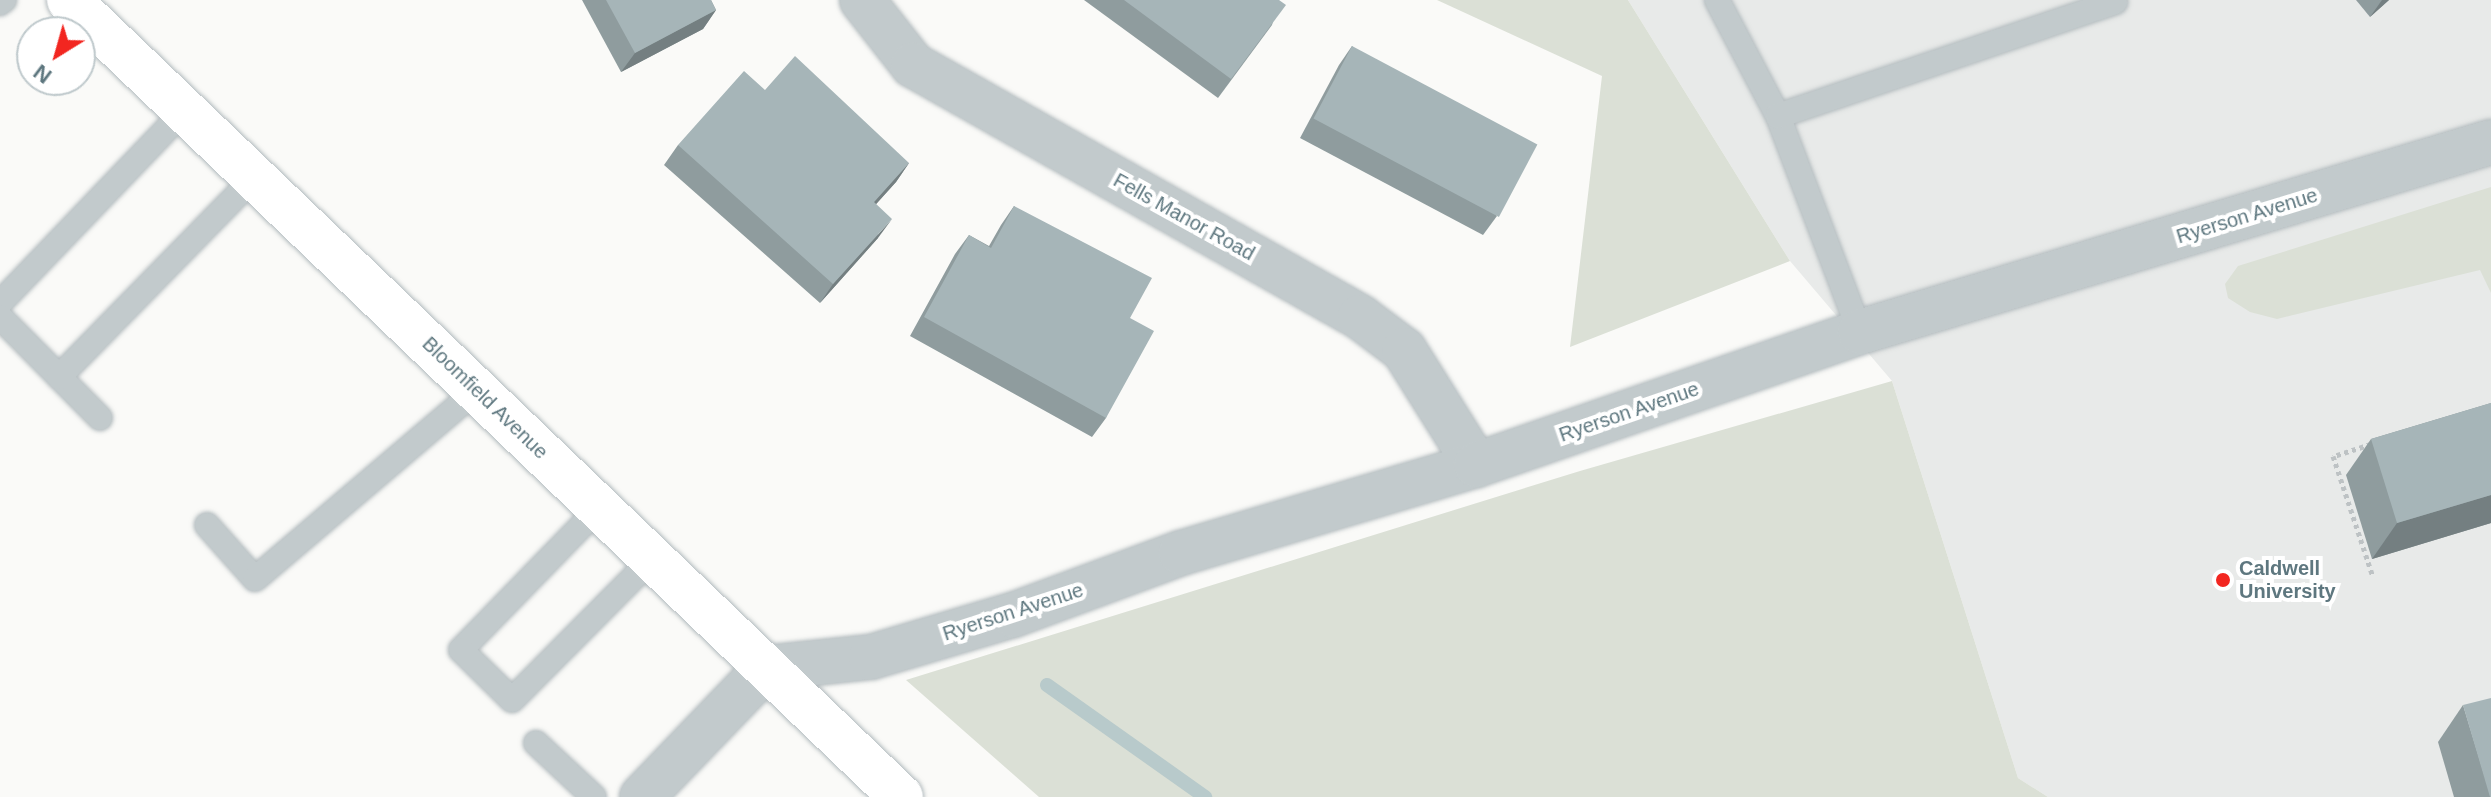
<!DOCTYPE html>
<html>
<head>
<meta charset="utf-8">
<style>
  body { margin:0 }
  #map { position:relative; width:2491px; height:797px; overflow:hidden; background:#fafaf8; font-family:Helvetica,sans-serif }
  div>[style] { position:absolute }
  .built>* { inset:0; background:#e8eae9 }
  .green>* { inset:0; background:#dbe0d6 }
  .stream>* { height:14px; margin:-7px; padding:0 7px; transform-origin:7px; border-radius:7px; background:#b8cacb }
  .path>* { height:5px; margin-top:-2.5px; transform-origin:0; background:repeating-linear-gradient(90deg,#bdc2c4 0 4px,transparent 0 8px) }
  .roads { filter:drop-shadow(0 0 2px #b4bcbf) drop-shadow(0 0 2px #b4bcbf) }
  .lane>* { height:24px; margin:-12px; padding:0 12px; transform-origin:12px; border-radius:12px; background:#c2cacc }
  .street>* { height:44px; margin:-22px; padding:0 22px; transform-origin:22px; border-radius:22px; background:#c2cacc }
  .primary>* { height:44px; margin:-22px; padding:0 22px; transform-origin:22px; border-radius:22px; background:#fff }
  .wall>* { inset:0; background:#8f9c9e }
  .shaded-wall>* { inset:0; background:#747f81 }
  .building>* { inset:0; background:#a6b5b8; transform-origin:0 0 }
  .dots>* { width:22px; height:22px; translate:-50% -50%; box-sizing:border-box; border:4px solid #fff; border-radius:50% }
  span { translate:-50% -50%; white-space:nowrap; text-align:center; line-height:1.15; -webkit-text-stroke:8px #fff; paint-order:stroke }
  .street-label { font-size:20px; color:#5e777f }
  .poi-label { font-size:20px; color:#5e777f; font-weight:700 }
  .left { translate:0 -50%; text-align:left }
  .north { position:absolute; left:16px; top:16px; width:80px; height:80px; box-sizing:border-box; background:#fff; border:2px solid #bfc9cc; border-radius:50%; rotate:217deg; font-size:22px; font-weight:700; line-height:32px; text-align:center; color:#5e777f }
  .north::after { content:''; display:block; margin:auto; width:28px; height:36px; background:#f22620; clip-path:polygon(50% 0,100% 100%,50% 72%,0 100%) }
</style>
</head>
<body>
<div id="map">
  <div class="built">
    <div style="clip-path:polygon(1628px 0,2491px 0,2491px 797px,2048px 797px,2018px 778px,1892px 381px,1790px 261px)"></div>
  </div>
  <div class="green">
    <div style="clip-path:polygon(1437px 0,1628px 0,1790px 261px,1570px 347px,1602px 76px)"></div>
    <div style="clip-path:polygon(2491px 187px,2491px 293px,2480px 270px,2277px 319px,2250px 312px,2228px 298px,2225px 284px,2238px 266px)"></div>
    <div style="clip-path:polygon(1892px 381px,2018px 778px,2048px 797px,1039px 797px,906px 680px,1580px 471px)"></div>
  </div>
  <div class="stream">
    <div style="left:1047px;top:685px;width:194px;rotate:35.3deg"></div>
  </div>
  <div class="path">
    <div style="left:2371px;top:444px;width:40px;rotate:162deg"></div>
    <div style="left:2333px;top:456px;width:127px;rotate:71.7deg"></div>
  </div>
  <div class="roads">
    <div class="lane">
      <div style="left:1717px;top:0;width:131px;rotate:62.3deg"></div>
      <div style="left:1778px;top:116px;width:231px;rotate:69.2deg"></div>
      <div style="left:0;top:3px;width:5px;rotate:-37deg"></div>
      <div style="left:1778px;top:116px;width:356px;rotate:-18.7deg"></div>
      <div style="left:0;top:303px;width:267px;rotate:-46.2deg"></div>
      <div style="left:0;top:317px;width:142px;rotate:45.3deg"></div>
      <div style="left:59px;top:377px;width:279px;rotate:-45.6deg"></div>
      <div style="left:599px;top:508px;width:198px;rotate:134.2deg"></div>
      <div style="left:461px;top:650px;width:71px;rotate:44.4deg"></div>
      <div style="left:512px;top:700px;width:199px;rotate:-45.2deg"></div>
      <div style="left:207px;top:525px;width:72px;rotate:48.4deg"></div>
      <div style="left:255px;top:579px;width:292px;rotate:-40.4deg"></div>
      <div style="left:536px;top:743px;width:79px;rotate:43deg"></div>
    </div>
    <div class="street">
      <div style="left:862px;top:0;width:83px;rotate:51.9deg"></div>
      <div style="left:913px;top:65px;width:513px;rotate:29.41deg"></div>
      <div style="left:1360px;top:317px;width:55px;rotate:36.9deg"></div>
      <div style="left:1404px;top:350px;width:136px;rotate:57.9deg"></div>
      <div style="left:642px;top:797px;width:179px;rotate:-46.1deg"></div>
      <div style="left:766px;top:668px;width:106px;rotate:-6deg"></div>
      <div style="left:871px;top:657px;width:148px;rotate:-16.5deg"></div>
      <div style="left:1013px;top:615px;width:179px;rotate:-20.3deg"></div>
      <div style="left:1181px;top:553px;width:308px;rotate:-16.6deg"></div>
      <div style="left:1476px;top:465px;width:406px;rotate:-19.1deg"></div>
      <div style="left:1860px;top:332px;width:659px;rotate:-16.76deg"></div>
    </div>
    <div class="primary">
      <div style="left:69px;top:0;width:1152px;rotate:43.77deg"></div>
    </div>
  </div>
  <div class="wall">
    <div style="clip-path:polygon(582px 0,711px 0,716px 10px,703px 29px,621px 72px)"></div>
    <div style="clip-path:polygon(1084px 0,1279px 0,1272px 25px,1218px 98px)"></div>
    <div style="clip-path:polygon(2356px 0,2389px 0,2370px 17px)"></div>
    <div style="clip-path:polygon(1352px 46px,1497px 216px,1483px 235px,1300px 138px,1339px 65px)"></div>
    <div style="clip-path:polygon(678px 145px,909px 163px,896px 182px,876px 204px,878px 238px,820px 303px,664px 165px)"></div>
    <div style="clip-path:polygon(1014px 206px,1130px 318px,1106px 418px,1092px 437px,910px 336px,955px 254px,969px 235px,989px 246px,1001px 225px)"></div>
    <div style="clip-path:polygon(2491px 403px,2491px 523px,2372px 559px,2346px 475px,2371px 439px)"></div>
    <div style="clip-path:polygon(2463px 705px,2491px 797px,2454px 797px,2438px 742px)"></div>
  </div>
  <div class="shaded-wall">
    <div style="clip-path:polygon(2382px 0,2389px 0,2370px 17px)"></div>
    <div style="clip-path:polygon(716px 10px,703px 29px,621px 72px,635px 53px)"></div>
    <div style="clip-path:polygon(909px 163px,896px 182px,860px 222px,874px 202px)"></div>
    <div style="clip-path:polygon(892px 219px,878px 238px,820px 303px,833px 284px)"></div>
    <div style="clip-path:polygon(2491px 495px,2491px 523px,2372px 559px,2397px 523px)"></div>
  </div>
  <div class="building">
    <div style="clip-path:polygon(606px 0,711px 0,716px 10px,635px 53px)"></div>
    <div style="clip-path:polygon(1124px 0,1279px 0,1286px 5px,1231px 79px)"></div>
    <div style="left:1352px;top:46px;width:210px;height:82px;rotate:28deg"></div>
    <div style="clip-path:polygon(795px 56px,909px 163px,874px 202px,892px 219px,833px 284px,678px 145px,744px 71px,765px 90px)"></div>
    <div style="clip-path:polygon(1014px 206px,1152px 278px,1130px 318px,1154px 331px,1106px 418px,924px 317px,969px 235px,991px 248px)"></div>
    <div style="clip-path:polygon(2491px 403px,2491px 495px,2397px 523px,2371px 439px)"></div>
    <div style="clip-path:polygon(2491px 698px,2491px 797px,2490px 797px,2463px 705px)"></div>
  </div>
  <div class="dots">
    <div style="left:2223px;top:580px;background:#f22620"></div>
  </div>
  <div class="street-label">
    <span style="left:2247px;top:216px;rotate:-17deg">Ryerson Avenue</span>
    <span style="left:1184px;top:217px;rotate:29deg">Fells Manor Road</span>
    <span style="left:485px;top:398px;rotate:44deg">Bloomfield Avenue</span>
    <span style="left:1629px;top:412px;rotate:-19deg">Ryerson Avenue</span>
    <span style="left:1013px;top:612px;rotate:-18deg">Ryerson Avenue</span>
  </div>
  <div class="poi-label">
    <span class="left" style="left:2239px;top:580px">Caldwell<br>University</span>
  </div>
  <div class="north">N</div>
</div>
</body>
</html>
